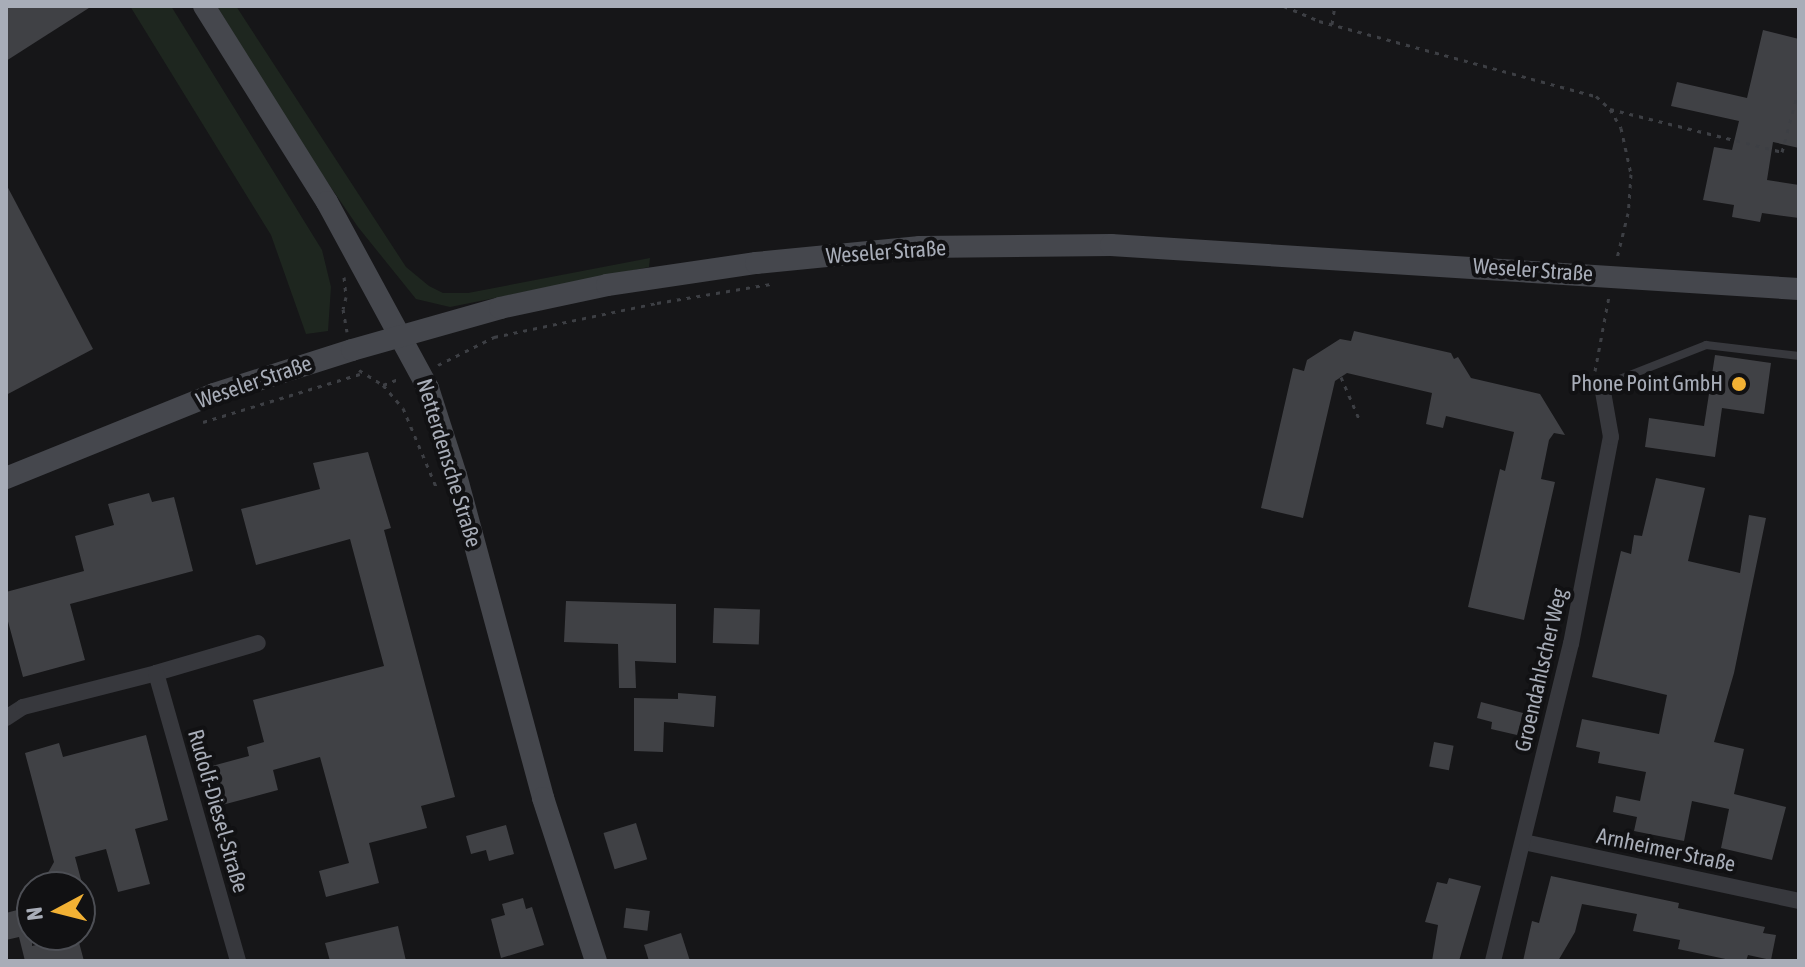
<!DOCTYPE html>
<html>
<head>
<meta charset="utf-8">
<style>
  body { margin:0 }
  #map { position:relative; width:1805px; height:967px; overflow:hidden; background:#161618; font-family:"Asap Condensed",sans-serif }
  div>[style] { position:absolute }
  .green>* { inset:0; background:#1e261f }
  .building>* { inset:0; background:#404145; transform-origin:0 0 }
  .path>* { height:3px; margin-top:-1.5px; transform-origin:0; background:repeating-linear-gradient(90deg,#3d3f44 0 4px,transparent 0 10px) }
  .lane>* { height:8px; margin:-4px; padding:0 4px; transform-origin:4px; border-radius:4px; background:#37383d }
  .street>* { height:16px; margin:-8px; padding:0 8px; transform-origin:8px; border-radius:8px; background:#37383d }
  .secondary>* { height:22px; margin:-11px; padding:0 11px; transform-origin:11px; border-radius:11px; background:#45474d }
  .dots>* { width:22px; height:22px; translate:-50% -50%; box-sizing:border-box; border:4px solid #111113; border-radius:50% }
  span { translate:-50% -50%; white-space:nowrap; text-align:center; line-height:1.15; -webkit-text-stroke:8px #111113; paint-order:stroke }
  .street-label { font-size:22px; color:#a8adb8 }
  .poi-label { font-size:22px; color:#a8adb8 }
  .right { translate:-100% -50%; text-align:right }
  .frame { position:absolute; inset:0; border:8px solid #a8adb8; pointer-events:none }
  .north { position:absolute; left:16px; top:871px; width:80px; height:80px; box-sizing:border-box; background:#111113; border:2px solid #4d4f55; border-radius:50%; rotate:263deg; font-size:22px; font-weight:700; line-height:32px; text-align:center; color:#a8adb8 }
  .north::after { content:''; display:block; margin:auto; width:28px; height:36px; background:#f2b134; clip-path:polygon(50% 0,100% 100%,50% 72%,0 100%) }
</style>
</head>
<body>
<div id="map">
  <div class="green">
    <div style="clip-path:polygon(130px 6px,171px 6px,322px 250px,331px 287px,328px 331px,306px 334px,271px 235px)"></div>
    <div style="clip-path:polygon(217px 6px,236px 6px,406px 267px,429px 286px,443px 293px,468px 293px,650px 258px,649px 267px,450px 307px,416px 299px,358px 227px,300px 142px)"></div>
  </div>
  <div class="building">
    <div style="clip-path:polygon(6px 6px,92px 6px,6px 61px)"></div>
    <div style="clip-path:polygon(1763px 30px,1799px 39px,1799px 148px,1773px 142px,1767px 180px,1799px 185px,1799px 218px,1762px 213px,1760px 222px,1732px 217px,1734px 205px,1703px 200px,1714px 147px,1732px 150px,1739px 121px,1671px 106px,1677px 82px,1747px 98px)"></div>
    <div style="clip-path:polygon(6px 184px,93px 349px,6px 395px)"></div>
    <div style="clip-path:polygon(1354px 331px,1451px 353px,1454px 359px,1458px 357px,1471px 378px,1540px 394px,1565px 435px,1554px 433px,1549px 440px,1541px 479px,1555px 482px,1524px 620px,1468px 607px,1500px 469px,1505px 471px,1514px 432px,1446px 416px,1443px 428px,1426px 424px,1432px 393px,1347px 373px,1335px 381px,1303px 518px,1261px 508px,1293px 368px,1304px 371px,1307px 360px,1340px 339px,1351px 341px)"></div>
    <div style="clip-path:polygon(1715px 355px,1771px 363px,1764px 414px,1722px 408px,1715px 457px,1645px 447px,1649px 418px,1704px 426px)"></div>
    <div style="clip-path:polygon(368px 452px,391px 528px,384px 530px,455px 797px,421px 806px,427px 828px,369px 843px,379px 883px,326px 897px,319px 871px,349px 863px,320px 757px,273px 770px,278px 790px,222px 805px,212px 766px,249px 756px,247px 747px,264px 742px,253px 700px,384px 666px,350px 539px,256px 565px,241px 509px,320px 489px,313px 463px)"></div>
    <div style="clip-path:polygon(1656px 478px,1705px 488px,1688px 561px,1740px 573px,1749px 515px,1766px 518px,1734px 673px,1714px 742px,1744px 749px,1734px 794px,1786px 807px,1772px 860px,1721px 848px,1729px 809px,1692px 801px,1684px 841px,1634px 831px,1637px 817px,1613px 812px,1616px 796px,1640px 801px,1646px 772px,1598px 763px,1600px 752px,1576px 747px,1582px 719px,1659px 734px,1667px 695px,1592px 677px,1621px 551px,1631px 554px,1634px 535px,1642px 536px)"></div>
    <div style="clip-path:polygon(149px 493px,152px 502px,174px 497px,193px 571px,70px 604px,85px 660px,23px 677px,6px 614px,6px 592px,84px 571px,75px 536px,114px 525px,108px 504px)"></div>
    <div style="clip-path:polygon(566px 601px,676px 604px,676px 663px,635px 661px,636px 688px,619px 688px,618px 644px,564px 642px)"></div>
    <div style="left:714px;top:608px;width:46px;height:35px;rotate:2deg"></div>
    <div style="clip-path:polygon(678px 693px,716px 696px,714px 727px,664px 722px,663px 752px,634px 751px,634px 698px,678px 699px)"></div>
    <div style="clip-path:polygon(1481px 702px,1523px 713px,1517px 735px,1491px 729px,1492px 722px,1477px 718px)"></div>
    <div style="clip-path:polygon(146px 735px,168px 820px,135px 829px,150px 884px,118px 892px,106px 849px,75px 857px,83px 887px,40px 887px,54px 862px,25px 753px,59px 743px,63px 757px)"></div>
    <div style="left:1434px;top:742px;width:20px;height:25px;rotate:11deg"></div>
    <div style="left:636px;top:823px;width:38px;height:34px;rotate:73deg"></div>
    <div style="clip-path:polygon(506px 825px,514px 854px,489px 861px,486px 850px,471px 854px,466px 836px)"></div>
    <div style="clip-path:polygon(1551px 876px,1679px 903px,1678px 908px,1765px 927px,1763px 933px,1776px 935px,1771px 960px,1748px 955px,1746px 961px,1735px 961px,1678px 949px,1680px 940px,1633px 931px,1637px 914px,1582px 904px,1575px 932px,1558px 961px,1523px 961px,1532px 921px,1539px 923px)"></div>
    <div style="clip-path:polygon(1449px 878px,1481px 886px,1459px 961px,1432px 961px,1438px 925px,1425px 922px,1437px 882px,1447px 884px)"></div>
    <div style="clip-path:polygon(523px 898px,526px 909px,532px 907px,544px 945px,501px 958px,491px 919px,505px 915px,502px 904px)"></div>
    <div style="clip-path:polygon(32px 906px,32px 946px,77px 935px,84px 961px,25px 961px,19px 937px,6px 940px,6px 913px)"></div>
    <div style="left:626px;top:908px;width:24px;height:20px;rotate:7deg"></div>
    <div style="clip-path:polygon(398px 926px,406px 961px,330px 961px,325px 943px)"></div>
    <div style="clip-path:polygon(681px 933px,690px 961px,649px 961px,644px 945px)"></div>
  </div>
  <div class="path">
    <div style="left:1284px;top:6px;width:38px;rotate:23deg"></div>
    <div style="left:1319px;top:21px;width:287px;rotate:15.2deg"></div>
    <div style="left:1596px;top:96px;width:19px;rotate:43deg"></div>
    <div style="left:1610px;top:109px;width:22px;rotate:60deg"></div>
    <div style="left:1621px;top:128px;width:47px;rotate:77.7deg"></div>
    <div style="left:1631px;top:174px;width:39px;rotate:94deg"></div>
    <div style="left:1628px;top:213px;width:46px;rotate:103.7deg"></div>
    <div style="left:1332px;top:24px;width:18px;rotate:-81deg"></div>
    <div style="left:1610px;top:109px;width:177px;rotate:14deg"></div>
    <div style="left:1782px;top:152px;width:66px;rotate:-75.1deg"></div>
    <div style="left:344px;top:277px;width:20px;rotate:84deg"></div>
    <div style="left:346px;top:297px;width:12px;rotate:104deg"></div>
    <div style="left:343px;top:309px;width:23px;rotate:80deg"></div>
    <div style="left:438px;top:365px;width:63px;rotate:-26.6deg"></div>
    <div style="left:494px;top:337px;width:167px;rotate:-11.8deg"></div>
    <div style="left:657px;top:303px;width:115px;rotate:-9.5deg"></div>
    <div style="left:359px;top:370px;width:28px;rotate:32deg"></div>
    <div style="left:383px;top:385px;width:30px;rotate:49deg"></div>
    <div style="left:403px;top:408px;width:88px;rotate:67.2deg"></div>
    <div style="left:1595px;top:371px;width:76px;rotate:-79.4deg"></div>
    <div style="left:1341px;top:377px;width:48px;rotate:66.6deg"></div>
    <div style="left:383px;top:385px;width:19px;rotate:-21deg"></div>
    <div style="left:203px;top:422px;width:164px;rotate:-17deg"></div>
  </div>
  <div class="lane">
    <div style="left:1602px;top:386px;width:112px;rotate:-21.5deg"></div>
    <div style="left:1706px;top:345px;width:94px;rotate:6.7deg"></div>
  </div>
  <div class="street">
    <div style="left:156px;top:673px;width:106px;rotate:-16.4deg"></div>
    <div style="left:6px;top:718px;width:20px;rotate:-33deg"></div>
    <div style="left:23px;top:707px;width:137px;rotate:-14.3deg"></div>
    <div style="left:156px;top:673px;width:299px;rotate:74.1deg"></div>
    <div style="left:1524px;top:842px;width:281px;rotate:12.1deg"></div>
    <div style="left:1493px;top:961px;width:326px;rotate:-76.2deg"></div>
    <div style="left:1571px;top:644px;width:211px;rotate:-79.1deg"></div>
    <div style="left:1611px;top:437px;width:52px;rotate:-100deg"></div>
  </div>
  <div class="secondary">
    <div style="left:204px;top:6px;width:231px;rotate:57.9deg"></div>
    <div style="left:327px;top:202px;width:212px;rotate:61.5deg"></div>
    <div style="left:428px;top:388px;width:91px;rotate:72.2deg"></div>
    <div style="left:456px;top:475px;width:335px;rotate:74.9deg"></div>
    <div style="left:543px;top:798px;width:171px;rotate:72deg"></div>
    <div style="left:6px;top:478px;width:224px;rotate:-22deg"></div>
    <div style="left:214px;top:394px;width:145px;rotate:-17.7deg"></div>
    <div style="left:352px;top:350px;width:154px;rotate:-15.8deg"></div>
    <div style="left:500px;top:308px;width:109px;rotate:-12.1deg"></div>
    <div style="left:607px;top:285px;width:151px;rotate:-8.4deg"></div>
    <div style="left:756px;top:263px;width:165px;rotate:-5.6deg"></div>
    <div style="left:920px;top:247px;width:191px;rotate:-0.6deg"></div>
    <div style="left:1111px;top:245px;width:689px;rotate:3.66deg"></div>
  </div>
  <div class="dots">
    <div style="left:1739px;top:384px;background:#f2b134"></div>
  </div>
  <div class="street-label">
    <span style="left:886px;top:252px;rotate:-4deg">Weseler Straße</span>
    <span style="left:1533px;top:270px;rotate:4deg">Weseler Straße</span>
    <span style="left:254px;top:382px;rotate:-19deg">Weseler Straße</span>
    <span style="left:449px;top:463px;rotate:73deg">Netterdensche Straße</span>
    <span style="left:1541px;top:670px;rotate:-77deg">Groendahlscher Weg</span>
    <span style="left:218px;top:811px;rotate:74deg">Rudolf-Diesel-Straße</span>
    <span style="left:1666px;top:850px;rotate:12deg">Arnheimer Straße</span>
  </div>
  <div class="poi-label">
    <span class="right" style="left:1723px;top:384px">Phone Point GmbH</span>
  </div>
  <div class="frame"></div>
  <div class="north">N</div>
</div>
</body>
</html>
